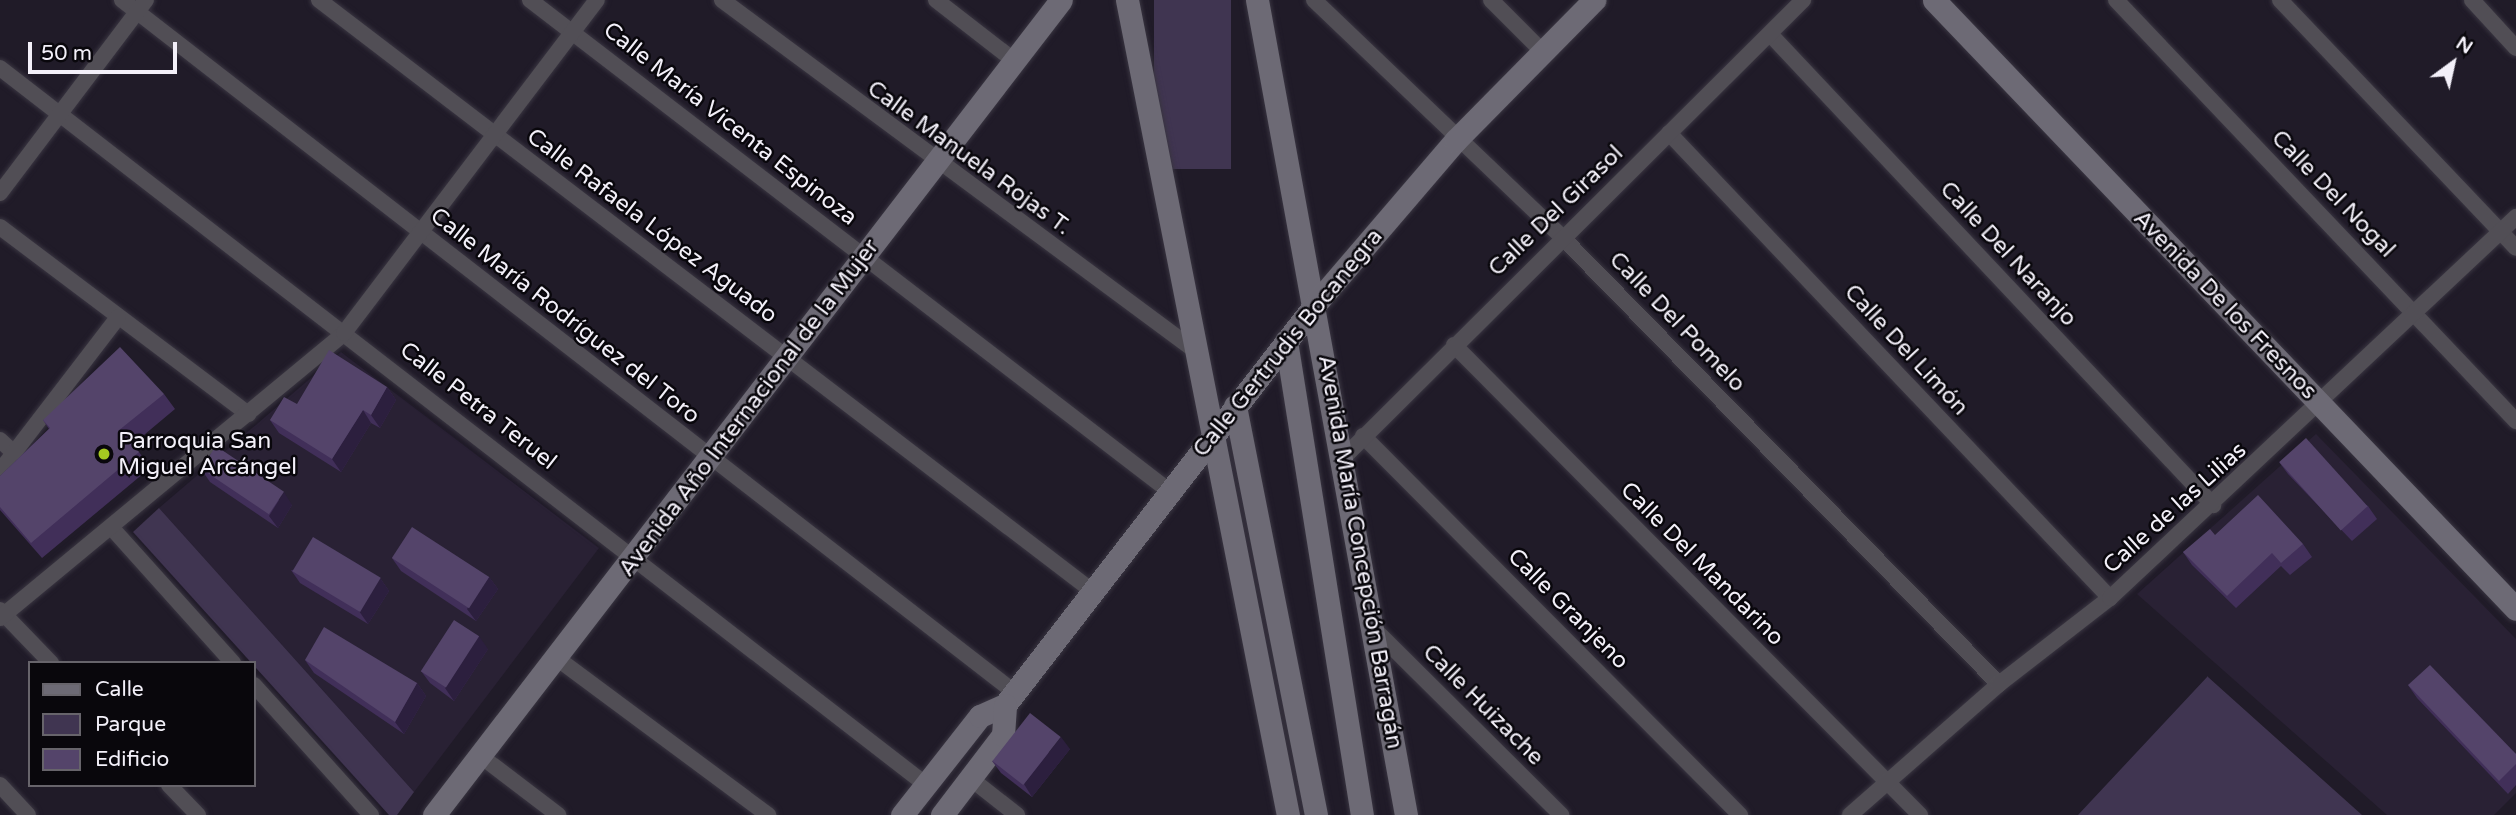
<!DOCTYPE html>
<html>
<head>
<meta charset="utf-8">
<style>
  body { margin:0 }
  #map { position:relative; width:2516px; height:815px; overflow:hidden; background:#201b28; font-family:"Varela Round",sans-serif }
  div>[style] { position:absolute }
  .built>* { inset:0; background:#292134 }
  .green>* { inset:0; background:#403551; transform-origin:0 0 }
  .roads { filter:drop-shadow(0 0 2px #393541) drop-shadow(0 0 2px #393541) }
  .street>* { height:16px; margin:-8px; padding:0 8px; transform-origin:8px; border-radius:8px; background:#514e55 }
  .secondary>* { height:23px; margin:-11.5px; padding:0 11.5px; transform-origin:11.5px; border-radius:11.5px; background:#6d6a75 }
  .wall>* { inset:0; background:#412f59 }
  .shaded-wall>* { inset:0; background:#2c1f3e }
  .building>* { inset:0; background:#54446a; transform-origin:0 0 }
  .dots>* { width:19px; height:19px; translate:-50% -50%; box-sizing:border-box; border:4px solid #09070c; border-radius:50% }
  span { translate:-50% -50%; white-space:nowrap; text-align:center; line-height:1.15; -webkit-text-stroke:5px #09070c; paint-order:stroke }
  .street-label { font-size:23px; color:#f3f0f9 }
  .poi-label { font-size:23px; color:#f3f0f9 }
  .left { translate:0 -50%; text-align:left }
  .legend { position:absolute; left:28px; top:661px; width:228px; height:126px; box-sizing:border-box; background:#09070c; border:2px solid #67646b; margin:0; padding:9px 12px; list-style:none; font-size:21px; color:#f3f0f9 }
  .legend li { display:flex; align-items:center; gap:14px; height:35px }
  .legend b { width:35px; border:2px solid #67646b }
  .north { position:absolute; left:2418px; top:28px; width:70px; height:70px; -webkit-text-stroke:5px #09070c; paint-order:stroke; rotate:33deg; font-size:19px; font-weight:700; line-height:28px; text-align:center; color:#f3f0f9 }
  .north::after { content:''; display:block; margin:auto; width:24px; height:32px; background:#f3f0f9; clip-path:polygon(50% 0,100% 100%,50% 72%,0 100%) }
  .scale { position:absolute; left:28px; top:42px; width:149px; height:32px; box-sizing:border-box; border:4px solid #f3f0f9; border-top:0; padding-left:9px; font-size:21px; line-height:24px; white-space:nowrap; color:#f3f0f9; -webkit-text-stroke:5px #09070c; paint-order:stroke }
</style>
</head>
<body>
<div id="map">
  <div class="built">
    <div style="clip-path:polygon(341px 352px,599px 548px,414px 792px,159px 508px)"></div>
    <div style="clip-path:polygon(2316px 434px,2516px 639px,2516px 793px,2494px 815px,2387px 815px,2137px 594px)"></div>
  </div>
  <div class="green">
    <div style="left:1154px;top:0;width:77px;height:169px"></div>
    <div style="clip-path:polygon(159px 508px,414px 792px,397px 815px,389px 815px,133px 532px)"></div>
    <div style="clip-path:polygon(2208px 676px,2208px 677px,2362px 815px,2078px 815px)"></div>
  </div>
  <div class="roads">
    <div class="street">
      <div style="left:122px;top:0;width:1129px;rotate:37.8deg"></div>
      <div style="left:319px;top:0;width:972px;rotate:37.39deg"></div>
      <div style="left:530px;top:0;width:804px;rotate:37.53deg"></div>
      <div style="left:722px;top:0;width:586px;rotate:36.54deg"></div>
      <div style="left:936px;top:0;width:101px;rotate:37.8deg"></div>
      <div style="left:1314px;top:0;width:342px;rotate:43.7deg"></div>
      <div style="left:1561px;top:236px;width:627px;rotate:45.65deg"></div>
      <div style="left:1491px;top:0;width:74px;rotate:45deg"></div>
      <div style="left:2116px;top:0;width:581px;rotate:46.47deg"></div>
      <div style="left:2280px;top:0;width:342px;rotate:46.4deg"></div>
      <div style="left:2472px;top:0;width:65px;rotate:47.5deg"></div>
      <div style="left:1770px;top:34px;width:647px;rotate:46.75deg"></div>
      <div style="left:0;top:68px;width:1170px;rotate:37.74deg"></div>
      <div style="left:1669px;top:133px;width:641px;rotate:46.52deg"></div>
      <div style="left:0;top:193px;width:242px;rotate:-52.9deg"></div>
      <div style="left:0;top:227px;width:311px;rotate:37deg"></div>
      <div style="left:1454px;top:345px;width:662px;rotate:45.24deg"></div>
      <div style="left:1363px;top:436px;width:535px;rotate:45.15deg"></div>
      <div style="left:0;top:440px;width:19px;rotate:43deg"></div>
      <div style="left:1344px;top:457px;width:648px;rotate:-44.87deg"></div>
      <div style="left:0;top:471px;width:194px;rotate:-52.5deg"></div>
      <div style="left:111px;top:527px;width:183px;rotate:48.1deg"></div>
      <div style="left:0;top:610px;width:74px;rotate:46.1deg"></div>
      <div style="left:0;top:618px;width:447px;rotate:-39.6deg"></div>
      <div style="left:344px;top:333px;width:418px;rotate:-52.8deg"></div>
      <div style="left:1372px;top:627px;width:267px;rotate:44.8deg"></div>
      <div style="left:558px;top:659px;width:262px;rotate:36.6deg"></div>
      <div style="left:254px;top:685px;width:175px;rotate:48deg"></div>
      <div style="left:482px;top:757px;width:96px;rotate:37.3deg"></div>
      <div style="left:970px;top:778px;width:60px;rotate:38.2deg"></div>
      <div style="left:0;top:785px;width:41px;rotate:47deg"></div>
      <div style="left:169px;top:785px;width:42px;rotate:46deg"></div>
      <div style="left:1850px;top:815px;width:198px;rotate:-41.3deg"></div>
      <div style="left:1999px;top:684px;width:140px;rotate:-37.8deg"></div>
      <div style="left:2110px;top:598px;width:557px;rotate:-43.18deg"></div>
    </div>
    <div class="secondary">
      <div style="left:1127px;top:0;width:831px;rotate:78.83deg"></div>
      <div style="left:1257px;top:0;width:829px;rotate:79.64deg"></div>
      <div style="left:1934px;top:0;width:842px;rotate:46.3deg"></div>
      <div style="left:1286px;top:341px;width:480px;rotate:80.9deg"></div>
      <div style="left:1235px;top:406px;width:417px;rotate:78.8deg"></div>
      <div style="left:434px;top:815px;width:1028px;rotate:-52.43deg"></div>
      <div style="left:902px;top:815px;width:126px;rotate:-51.8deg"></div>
      <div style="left:980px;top:716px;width:27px;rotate:-24deg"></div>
      <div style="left:1005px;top:705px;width:510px;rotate:-52.25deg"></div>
      <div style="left:1317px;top:302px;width:213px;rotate:-49.4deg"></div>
      <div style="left:1456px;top:140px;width:197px;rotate:-45.4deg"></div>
      <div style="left:942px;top:815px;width:101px;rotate:-52.7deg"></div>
      <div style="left:1003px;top:735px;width:30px;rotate:-86deg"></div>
    </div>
  </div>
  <div class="wall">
    <div style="clip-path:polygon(387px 387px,396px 400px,380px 428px,371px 423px,341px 472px,279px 433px,270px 420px,297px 404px)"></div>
    <div style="clip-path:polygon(164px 394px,175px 409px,132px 445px,139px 452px,150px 468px,42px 558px,0 510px,0 476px,49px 429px,43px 420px)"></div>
    <div style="clip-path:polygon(2279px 462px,2368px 506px,2377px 519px,2352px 541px,2288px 474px)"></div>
    <div style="clip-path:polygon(201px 469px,292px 505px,278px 528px,210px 482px)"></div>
    <div style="clip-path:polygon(2215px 535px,2303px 544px,2312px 557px,2290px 575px,2281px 566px,2236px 608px,2192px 565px,2183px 552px)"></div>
    <div style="clip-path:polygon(392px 558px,489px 577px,498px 589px,476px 621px,401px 571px)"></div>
    <div style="clip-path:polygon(291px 570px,380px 578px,389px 591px,368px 624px,300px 583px)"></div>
    <div style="clip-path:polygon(488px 649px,454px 701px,430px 683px,421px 671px)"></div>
    <div style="clip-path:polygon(305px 660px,417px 683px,426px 696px,404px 734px,314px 673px)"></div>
    <div style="clip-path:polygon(2408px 685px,2516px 754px,2516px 785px,2508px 794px,2417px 698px)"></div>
    <div style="clip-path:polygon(1070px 749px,1032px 797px,1001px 773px,992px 761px)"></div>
  </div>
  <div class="shaded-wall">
    <div style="clip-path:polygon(387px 387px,396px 400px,380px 428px,371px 415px)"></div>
    <div style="clip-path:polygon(363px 410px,371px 423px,341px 472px,332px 459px)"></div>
    <div style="clip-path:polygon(284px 492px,292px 505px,278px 528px,269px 516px)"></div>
    <div style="clip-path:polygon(489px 577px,498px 589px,476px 621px,467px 609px)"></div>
    <div style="clip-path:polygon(380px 578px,389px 591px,368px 624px,359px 611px)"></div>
    <div style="clip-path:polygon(479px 636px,488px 649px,454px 701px,445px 688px)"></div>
    <div style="clip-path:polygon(417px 683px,426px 696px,404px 734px,395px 722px)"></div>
    <div style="clip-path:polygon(1061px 737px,1070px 749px,1032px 797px,1024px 784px)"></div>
  </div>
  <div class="building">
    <div style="clip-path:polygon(120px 347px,164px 394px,118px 431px,139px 452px,31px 543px,0 507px,0 476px,50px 428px,43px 420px)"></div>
    <div style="clip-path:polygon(329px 350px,387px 387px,371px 415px,363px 410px,332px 459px,270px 420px,284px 397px,297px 404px)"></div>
    <div style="left:2306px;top:438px;width:92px;height:36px;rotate:48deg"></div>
    <div style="left:216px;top:446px;width:82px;height:27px;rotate:34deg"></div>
    <div style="clip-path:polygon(2258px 495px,2303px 544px,2281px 563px,2272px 553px,2227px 596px,2183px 552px,2210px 529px,2215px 535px)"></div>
    <div style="left:412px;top:527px;width:92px;height:37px;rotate:33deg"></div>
    <div style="left:313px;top:537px;width:79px;height:40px;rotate:31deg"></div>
    <div style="left:454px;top:620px;width:30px;height:61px;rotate:33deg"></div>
    <div style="clip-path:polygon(324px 627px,417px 683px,395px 722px,305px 660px)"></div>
    <div style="clip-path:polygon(2430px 665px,2516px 754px,2516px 764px,2499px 781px,2408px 685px)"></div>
    <div style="left:1030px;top:713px;width:39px;height:61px;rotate:38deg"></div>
  </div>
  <div class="dots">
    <div style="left:104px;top:454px;background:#a6c821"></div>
  </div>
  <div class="street-label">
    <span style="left:730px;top:124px;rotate:38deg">Calle María Vicenta Espinoza</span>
    <span style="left:969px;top:158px;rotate:36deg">Calle Manuela Rojas T.</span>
    <span style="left:2333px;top:194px;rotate:46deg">Calle Del Nogal</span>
    <span style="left:1556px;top:211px;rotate:-44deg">Calle Del Girasol</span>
    <span style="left:652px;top:226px;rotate:37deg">Calle Rafaela López Aguado</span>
    <span style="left:2008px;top:254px;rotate:47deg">Calle Del Naranjo</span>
    <span style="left:2225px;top:305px;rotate:46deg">Avenida De los Fresnos</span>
    <span style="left:565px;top:316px;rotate:38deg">Calle María Rodríguez del Toro</span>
    <span style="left:1677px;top:322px;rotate:46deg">Calle Del Pomelo</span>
    <span style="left:1288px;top:343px;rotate:-51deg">Calle Gertrudis Bocanegra</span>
    <span style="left:1906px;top:350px;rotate:47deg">Calle Del Limón</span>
    <span style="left:478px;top:406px;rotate:38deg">Calle Petra Teruel</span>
    <span style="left:749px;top:408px;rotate:-53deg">Avenida Año Internacional de la Mujer</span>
    <span style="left:2175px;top:508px;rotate:-42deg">Calle de las Lilias</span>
    <span style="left:1360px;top:552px;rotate:80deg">Avenida María Concepción Barragán</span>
    <span style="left:1702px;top:564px;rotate:45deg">Calle Del Mandarino</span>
    <span style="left:1568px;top:609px;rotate:45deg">Calle Granjeno</span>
    <span style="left:1483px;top:705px;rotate:45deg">Calle Huizache</span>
  </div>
  <div class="poi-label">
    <span class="left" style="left:118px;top:454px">Parroquia San<br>Miguel Arcángel</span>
  </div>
  <ul class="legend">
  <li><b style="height:9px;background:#6d6a75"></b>Calle</li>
  <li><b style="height:19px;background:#403551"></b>Parque</li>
  <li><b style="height:19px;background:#54446a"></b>Edificio</li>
  </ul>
  <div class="north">N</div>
  <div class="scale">50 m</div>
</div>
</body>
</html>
